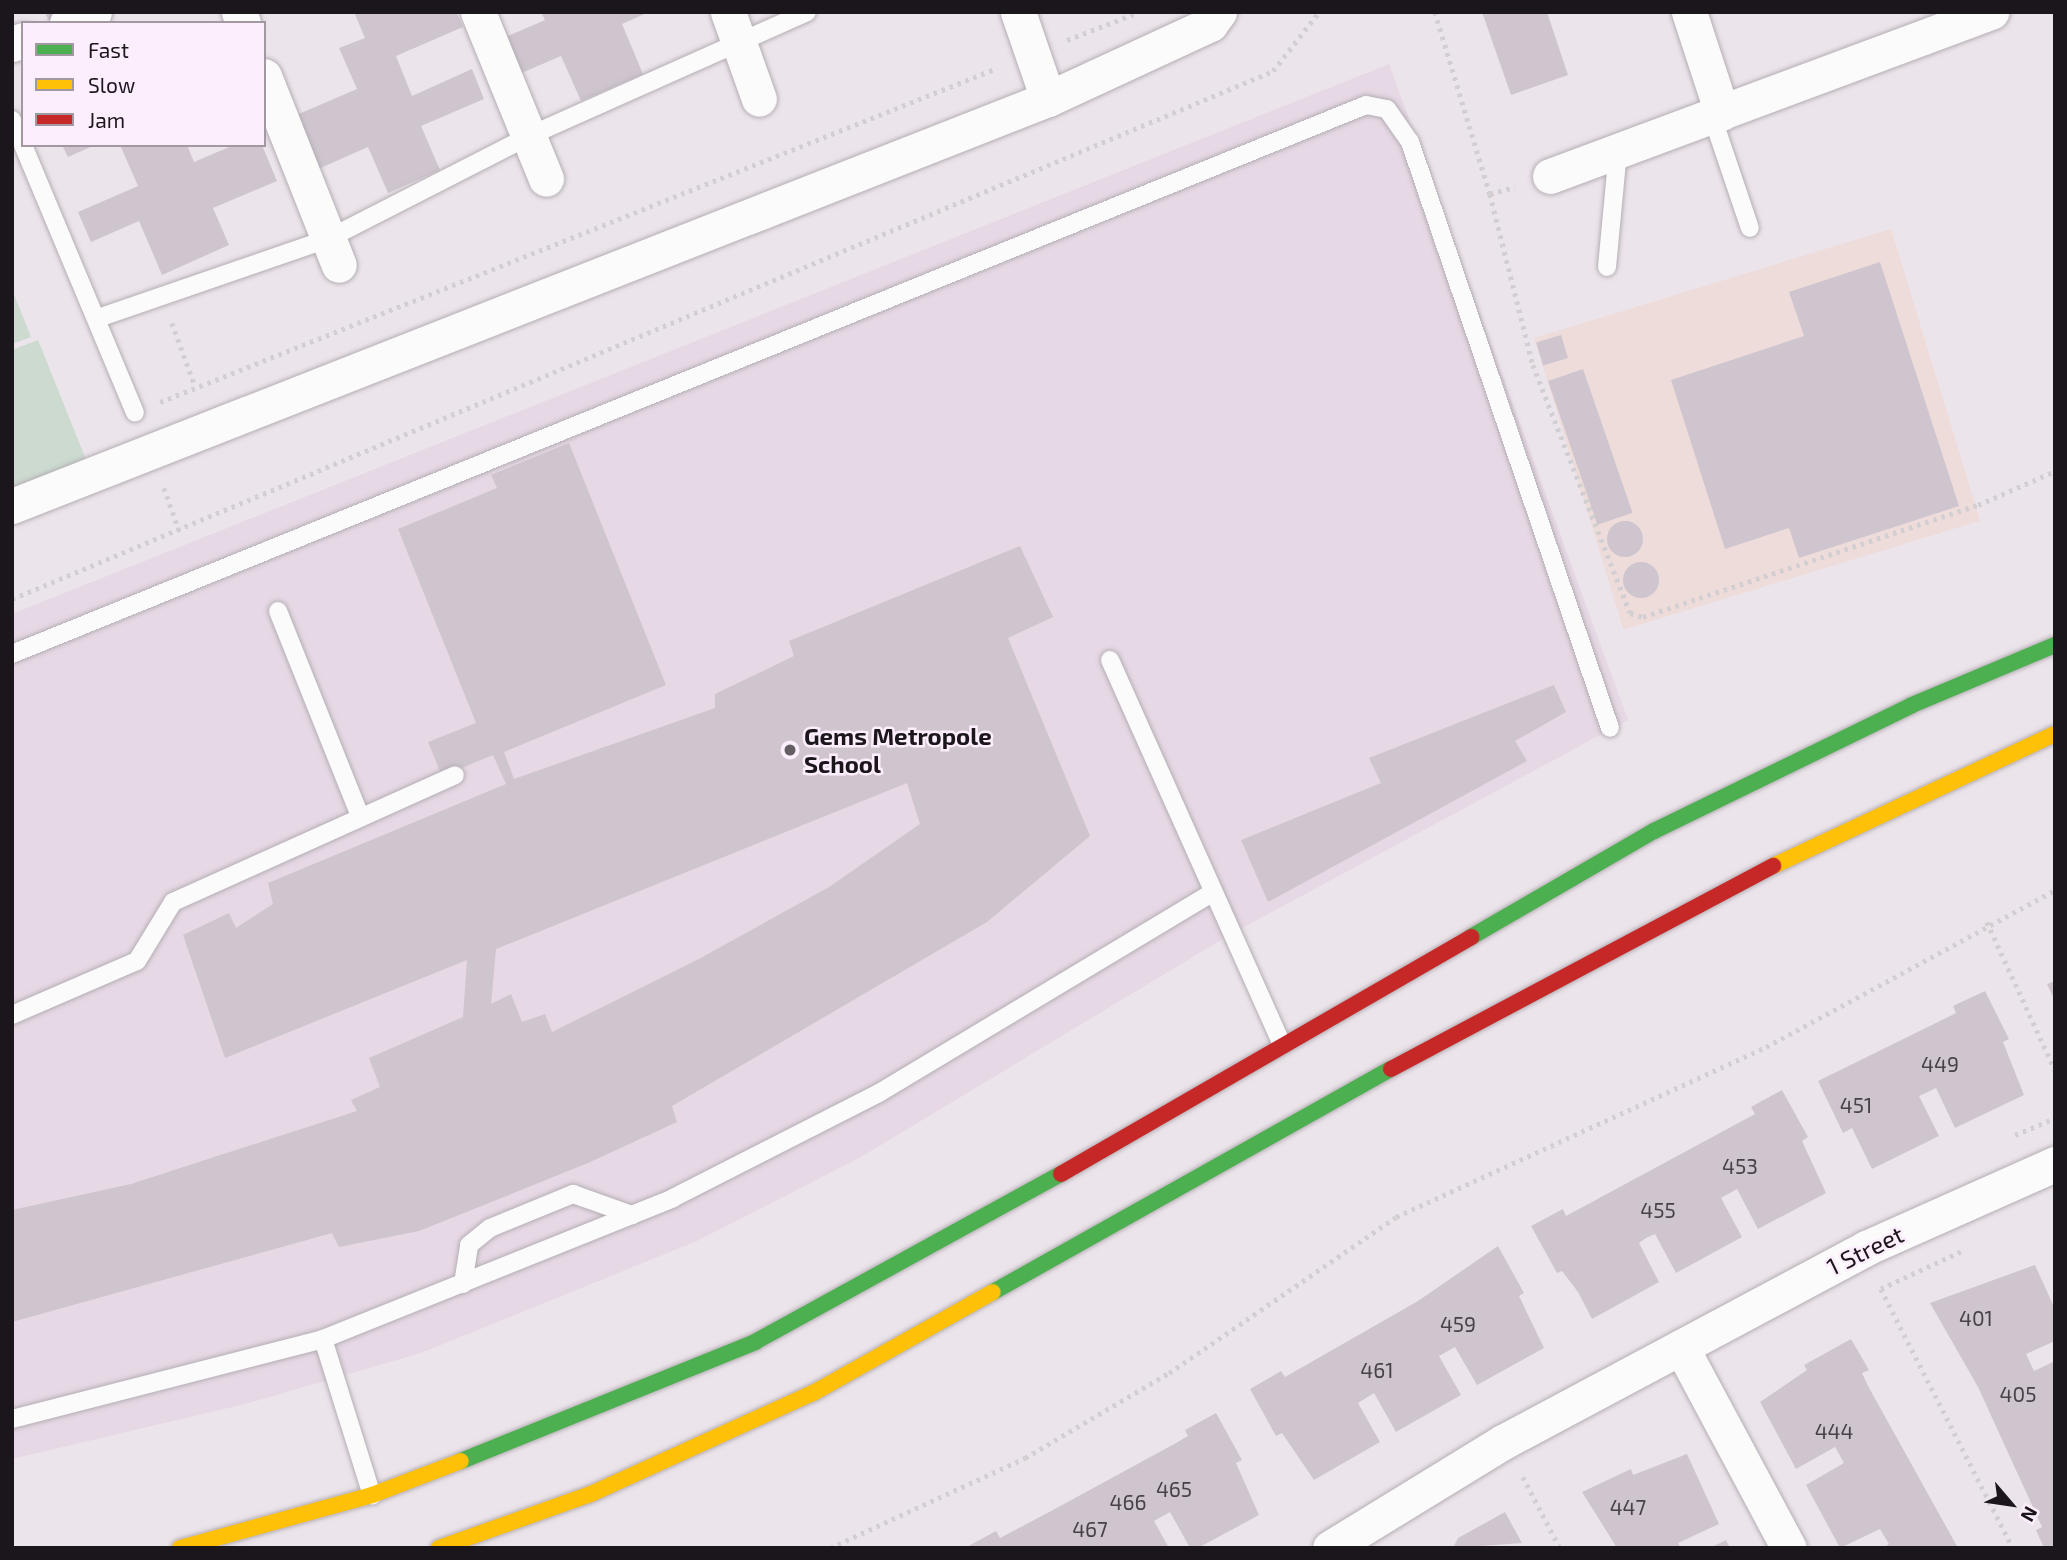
<!DOCTYPE html>
<html>
<head>
<meta charset="utf-8">
<style>
  body { margin:0 }
  #map { position:relative; width:2067px; height:1560px; overflow:hidden; background:#ece4eb; font-family:"Exo 2",sans-serif }
  div>[style] { position:absolute }
  .built>* { inset:0; background:#e6d8e5 }
  .industrial>* { inset:0; background:#eedcda; transform-origin:0 0 }
  .green>* { inset:0; background:#ccdad0 }
  .building>* { inset:0; background:#cfc5cf; transform-origin:0 0 }
  .round { border-radius:50% }
  .path>* { height:4.5px; margin-top:-2.25px; transform-origin:0; background:repeating-linear-gradient(90deg,#d1cfd1 0 3.5px,transparent 0 8.5px) }
  .roads { filter:drop-shadow(0 0 2px #b4aeb3) drop-shadow(0 0 2px #b4aeb3) }
  .lane>* { height:18px; margin:-9px; padding:0 9px; transform-origin:9px; border-radius:9px; background:#fcfbfc }
  .street>* { height:35px; margin:-17.5px; padding:0 17.5px; transform-origin:17.5px; border-radius:17.5px; background:#fcfbfc }
  .fast>* { height:16px; margin:-8px; padding:0 8px; transform-origin:8px; border-radius:8px; background:#4caf50 }
  .slow>* { height:16px; margin:-8px; padding:0 8px; transform-origin:8px; border-radius:8px; background:#ffc107 }
  .jam>* { height:16px; margin:-8px; padding:0 8px; transform-origin:8px; border-radius:8px; background:#c62828 }
  .dots>* { width:19px; height:19px; translate:-50% -50%; box-sizing:border-box; border:4px solid #fceefc; border-radius:50% }
  span { translate:-50% -50%; white-space:nowrap; text-align:center; line-height:1.15; -webkit-text-stroke:5px #fceefc; paint-order:stroke }
  .number-label { font-size:21px; color:#484248 }
  .number-label span { -webkit-text-stroke-width:0 }
  .poi-label { font-size:24px; color:#1b161b; font-weight:700 }
  .left { translate:0 -50%; text-align:left }
  .street-label { font-size:24px; color:#1b161b }
  .frame { position:absolute; inset:0; border:14px solid #1b161b; pointer-events:none }
  .legend { position:absolute; left:21px; top:21px; width:245px; height:126px; box-sizing:border-box; background:#fceefc; border:2px solid #a298a2; margin:0; padding:9px 12px; list-style:none; font-size:21px; color:#1b161b }
  .legend li { display:flex; align-items:center; gap:14px; height:35px }
  .legend b { width:35px; border:2px solid #a298a2 }
  .north { position:absolute; left:1976px; top:1469px; width:70px; height:70px; -webkit-text-stroke:5px #fceefc; paint-order:stroke; rotate:119deg; font-size:19px; font-weight:700; line-height:28px; text-align:center; color:#1b161b }
  .north::after { content:''; display:block; margin:auto; width:24px; height:32px; background:#1b161b; clip-path:polygon(50% 0,100% 100%,50% 72%,0 100%) }
</style>
</head>
<body>
<div id="map">
  <div class="built">
    <div style="clip-path:polygon(1389px 64px,1628px 720px,1231px 934px,861px 1157px,697px 1241px,421px 1353px,245px 1404px,12px 1459px,12px 614px)"></div>
  </div>
  <div class="industrial">
    <div style="left:1891px;top:229px;width:305px;height:373px;rotate:73deg"></div>
  </div>
  <div class="green">
    <div style="clip-path:polygon(12px 289px,31px 337px,12px 344px)"></div>
    <div style="clip-path:polygon(38px 340px,87px 462px,12px 493px,12px 350px)"></div>
  </div>
  <div class="building">
    <div style="clip-path:polygon(44px 12px,76px 12px,51px 23px)"></div>
    <div style="clip-path:polygon(354px 12px,456px 12px,463px 27px,396px 56px,412px 96px,472px 69px,484px 99px,421px 126px,440px 170px,388px 193px,368px 147px,316px 170px,294px 116px,357px 89px,339px 48px,365px 38px)"></div>
    <div style="clip-path:polygon(541px 12px,649px 12px,622px 24px,643px 74px,581px 101px,561px 56px,510px 78px,494px 42px,545px 20px)"></div>
    <div style="clip-path:polygon(1482px 12px,1547px 12px,1568px 75px,1511px 95px)"></div>
    <div style="clip-path:polygon(62px 145px,95px 145px,68px 157px)"></div>
    <div style="clip-path:polygon(120px 145px,187px 145px,194px 162px,234px 145px,262px 145px,277px 181px,213px 208px,229px 245px,162px 275px,139px 221px,91px 242px,78px 212px,138px 186px)"></div>
    <div style="clip-path:polygon(1880px 262px,1959px 506px,1799px 558px,1789px 528px,1725px 549px,1671px 380px,1804px 336px,1789px 292px)"></div>
    <div style="left:1561px;top:335px;width:24px;height:26px;rotate:73deg"></div>
    <div style="left:1583px;top:369px;width:152px;height:37px;rotate:71deg"></div>
    <div style="clip-path:polygon(evenodd,569px 443px,666px 685px,504px 752px,514px 779px,715px 708px,715px 694px,794px 656px,789px 641px,1020px 546px,1053px 617px,1008px 638px,1090px 836px,987px 922px,672px 1106px,677px 1122px,588px 1163px,419px 1231px,339px 1247px,332px 1233px,12px 1322px,12px 1210px,131px 1184px,357px 1111px,351px 1100px,380px 1087px,369px 1058px,463px 1017px,467px 960px,225px 1058px,183px 935px,229px 913px,236px 928px,273px 904px,268px 883px,506px 784px,493px 755px,442px 776px,428px 742px,476px 723px,398px 529px,497px 488px,491px 475px,569px 443px,907px 783px,920px 824px,829px 887px,697px 960px,552px 1032px,545px 1014px,522px 1022px,511px 994px,491px 1004px,496px 949px,907px 783px)"></div>
    <div class="round" style="left:1607px;top:521px;width:36px;height:36px"></div>
    <div class="round" style="left:1623px;top:562px;width:36px;height:36px"></div>
    <div style="clip-path:polygon(1554px 685px,1566px 712px,1515px 741px,1527px 761px,1268px 902px,1241px 840px,1381px 783px,1369px 758px)"></div>
    <div style="clip-path:polygon(2055px 981px,2055px 1001px,2047px 984px)"></div>
    <div style="clip-path:polygon(1985px 991px,2009px 1039px,2003px 1042px,2024px 1095px,1955px 1128px,1936px 1088px,1928px 1092px,1919px 1096px,1939px 1136px,1872px 1169px,1852px 1128px,1843px 1133px,1818px 1081px,1944px 1019px,1956px 1013px,1953px 1006px)"></div>
    <div style="clip-path:polygon(1782px 1090px,1808px 1137px,1802px 1141px,1826px 1193px,1758px 1229px,1737px 1189px,1721px 1198px,1742px 1237px,1676px 1273px,1655px 1234px,1646px 1238px,1639px 1243px,1659px 1282px,1592px 1319px,1578px 1292px,1562px 1271px,1557px 1273px,1531px 1226px,1563px 1209px,1566px 1216px,1579px 1209px,1755px 1114px,1751px 1107px)"></div>
    <div style="clip-path:polygon(1498px 1246px,1524px 1293px,1519px 1296px,1544px 1348px,1477px 1385px,1455px 1347px,1439px 1356px,1461px 1395px,1396px 1432px,1374px 1393px,1358px 1403px,1380px 1442px,1314px 1480px,1282px 1433px,1276px 1436px,1250px 1389px,1281px 1371px,1285px 1377px,1418px 1301px)"></div>
    <div style="clip-path:polygon(2035px 1265px,2055px 1309px,2055px 1341px,2026px 1354px,2034px 1371px,2055px 1361px,2055px 1548px,2044px 1548px,2036px 1530px,2042px 1527px,1978px 1387px,1930px 1303px)"></div>
    <div style="clip-path:polygon(1851px 1339px,1869px 1370px,1862px 1373px,1868px 1386px,1958px 1548px,1883px 1548px,1889px 1544px,1880px 1529px,1840px 1548px,1806px 1485px,1844px 1463px,1835px 1447px,1796px 1469px,1760px 1402px,1807px 1370px,1804px 1365px)"></div>
    <div style="clip-path:polygon(1216px 1413px,1242px 1460px,1236px 1463px,1259px 1515px,1198px 1548px,1190px 1548px,1170px 1512px,1154px 1521px,1169px 1548px,965px 1548px,996px 1531px,1000px 1538px,1053px 1510px,1176px 1443px,1188px 1436px,1185px 1430px)"></div>
    <div style="clip-path:polygon(1687px 1454px,1719px 1524px,1678px 1543px,1681px 1548px,1617px 1548px,1582px 1492px,1631px 1469px,1633px 1475px)"></div>
    <div style="clip-path:polygon(1505px 1512px,1522px 1543px,1453px 1548px,1458px 1538px)"></div>
    <div style="clip-path:polygon(1726px 1540px,1730px 1548px,1710px 1548px)"></div>
  </div>
  <div class="path">
    <div style="left:1435px;top:12px;width:190px;rotate:73.2deg"></div>
    <div style="left:1490px;top:194px;width:26px;rotate:-16deg"></div>
    <div style="left:1067px;top:40px;width:72px;rotate:-21.2deg"></div>
    <div style="left:1490px;top:194px;width:176px;rotate:75.9deg"></div>
    <div style="left:1533px;top:365px;width:266px;rotate:68.6deg"></div>
    <div style="left:1630px;top:613px;width:14px;rotate:17deg"></div>
    <div style="left:1643px;top:617px;width:353px;rotate:-18.5deg"></div>
    <div style="left:1978px;top:505px;width:84px;rotate:-23.8deg"></div>
    <div style="left:172px;top:323px;width:67px;rotate:69.9deg"></div>
    <div style="left:160px;top:402px;width:901px;rotate:-21.75deg"></div>
    <div style="left:164px;top:488px;width:45px;rotate:70.3deg"></div>
    <div style="left:12px;top:599px;width:1367px;rotate:-22.72deg"></div>
    <div style="left:1273px;top:71px;width:75px;rotate:-52.1deg"></div>
    <div style="left:1987px;top:922px;width:163px;rotate:65.3deg"></div>
    <div style="left:2015px;top:1135px;width:43px;rotate:-23deg"></div>
    <div style="left:1961px;top:1252px;width:88px;rotate:155.2deg"></div>
    <div style="left:1881px;top:1289px;width:291px;rotate:63deg"></div>
    <div style="left:1523px;top:1477px;width:80px;rotate:62.5deg"></div>
    <div style="left:830px;top:1548px;width:215px;rotate:-24.8deg"></div>
    <div style="left:1025px;top:1458px;width:167px;rotate:-30.6deg"></div>
    <div style="left:1169px;top:1373px;width:275px;rotate:-34.5deg"></div>
    <div style="left:1396px;top:1217px;width:407px;rotate:-24.7deg"></div>
    <div style="left:1766px;top:1047px;width:329px;rotate:-28.5deg"></div>
  </div>
  <div class="roads">
    <div class="lane">
      <div style="left:1712px;top:116px;width:118px;rotate:71.3deg"></div>
      <div style="left:12px;top:120px;width:26px;rotate:65deg"></div>
      <div style="left:23px;top:145px;width:290px;rotate:67.3deg"></div>
      <div style="left:1607px;top:267px;width:117px;rotate:-84.6deg"></div>
      <div style="left:98px;top:318px;width:243px;rotate:-19deg"></div>
      <div style="left:328px;top:239px;width:228px;rotate:-27.1deg"></div>
      <div style="left:531px;top:135px;width:302px;rotate:-24deg"></div>
      <div style="left:278px;top:611px;width:219px;rotate:68.2deg"></div>
      <div style="left:12px;top:654px;width:1461px;rotate:-22.07deg"></div>
      <div style="left:1366px;top:105px;width:21px;rotate:11deg"></div>
      <div style="left:1387px;top:109px;width:40px;rotate:55.1deg"></div>
      <div style="left:1410px;top:142px;width:619px;rotate:71.16deg"></div>
      <div style="left:1110px;top:660px;width:421px;rotate:65.9deg"></div>
      <div style="left:12px;top:1015px;width:136px;rotate:-23.4deg"></div>
      <div style="left:137px;top:961px;width:69px;rotate:-58.6deg"></div>
      <div style="left:173px;top:902px;width:309px;rotate:-24.2deg"></div>
      <div style="left:463px;top:1284px;width:39px;rotate:-81deg"></div>
      <div style="left:469px;top:1245px;width:27px;rotate:-39deg"></div>
      <div style="left:490px;top:1228px;width:90px;rotate:-22.3deg"></div>
      <div style="left:573px;top:1194px;width:63px;rotate:19.6deg"></div>
      <div style="left:323px;top:1339px;width:164px;rotate:72.6deg"></div>
      <div style="left:12px;top:1419px;width:321px;rotate:-14.4deg"></div>
      <div style="left:323px;top:1339px;width:377px;rotate:-21.9deg"></div>
      <div style="left:673px;top:1198px;width:231px;rotate:-27deg"></div>
      <div style="left:879px;top:1093px;width:388px;rotate:-31deg"></div>
    </div>
    <div class="street">
      <div style="left:239px;top:12px;width:12px;rotate:70deg"></div>
      <div style="left:478px;top:12px;width:180px;rotate:67.8deg"></div>
      <div style="left:728px;top:12px;width:92px;rotate:70.4deg"></div>
      <div style="left:1018px;top:12px;width:92px;rotate:71deg"></div>
      <div style="left:1689px;top:12px;width:106px;rotate:71.9deg"></div>
      <div style="left:67px;top:23px;width:29px;rotate:-22deg"></div>
      <div style="left:12px;top:44px;width:12px;rotate:-20deg"></div>
      <div style="left:264px;top:76px;width:203px;rotate:68.4deg"></div>
      <div style="left:1550px;top:176px;width:471px;rotate:-20.4deg"></div>
      <div style="left:12px;top:506px;width:1113px;rotate:-21.45deg"></div>
      <div style="left:1048px;top:99px;width:179px;rotate:-24.8deg"></div>
      <div style="left:1210px;top:24px;width:15px;rotate:-53deg"></div>
      <div style="left:1681px;top:1347px;width:228px;rotate:61.8deg"></div>
      <div style="left:1330px;top:1548px;width:203px;rotate:-31.5deg"></div>
      <div style="left:1503px;top:1442px;width:412px;rotate:-28.1deg"></div>
      <div style="left:1866px;top:1248px;width:207px;rotate:-24deg"></div>
    </div>
    <div class="fast">
      <div style="left:1471px;top:937px;width:211px;rotate:-30.1deg"></div>
      <div style="left:1654px;top:831px;width:287px;rotate:-26deg"></div>
      <div style="left:1912px;top:705px;width:155px;rotate:-22.8deg"></div>
      <div style="left:993px;top:1292px;width:456px;rotate:-29.3deg"></div>
      <div style="left:461px;top:1461px;width:317px;rotate:-22deg"></div>
      <div style="left:755px;top:1342px;width:349px;rotate:-28.8deg"></div>
    </div>
    <div class="slow">
      <div style="left:1773px;top:866px;width:311px;rotate:-25.1deg"></div>
      <div style="left:180px;top:1548px;width:199px;rotate:-15.4deg"></div>
      <div style="left:372px;top:1495px;width:95px;rotate:-20.9deg"></div>
      <div style="left:439px;top:1548px;width:161px;rotate:-19.6deg"></div>
      <div style="left:591px;top:1494px;width:244px;rotate:-24.5deg"></div>
      <div style="left:813px;top:1393px;width:206px;rotate:-29.3deg"></div>
    </div>
    <div class="jam">
      <div style="left:1391px;top:1069px;width:433px;rotate:-28deg"></div>
      <div style="left:1061px;top:1174px;width:474px;rotate:-30deg"></div>
    </div>
  </div>
  <div class="dots">
    <div style="left:790px;top:750px;background:#645e64"></div>
  </div>
  <div class="number-label">
    <span style="left:1940px;top:1064px">449</span>
    <span style="left:1856px;top:1105px">451</span>
    <span style="left:1740px;top:1166px">453</span>
    <span style="left:1658px;top:1210px">455</span>
    <span style="left:1976px;top:1318px">401</span>
    <span style="left:1458px;top:1324px">459</span>
    <span style="left:1377px;top:1370px">461</span>
    <span style="left:2018px;top:1394px">405</span>
    <span style="left:1834px;top:1431px">444</span>
    <span style="left:1174px;top:1489px">465</span>
    <span style="left:1128px;top:1502px">466</span>
    <span style="left:1628px;top:1507px">447</span>
    <span style="left:1090px;top:1529px">467</span>
  </div>
  <div class="poi-label">
    <span class="left" style="left:804px;top:750px">Gems Metropole<br>School</span>
  </div>
  <div class="street-label">
    <span style="left:1865px;top:1250px;rotate:-26deg">1 Street</span>
  </div>
  <div class="frame"></div>
  <ul class="legend">
  <li><b style="height:9px;background:#4caf50"></b>Fast</li>
  <li><b style="height:9px;background:#ffc107"></b>Slow</li>
  <li><b style="height:9px;background:#c62828"></b>Jam</li>
  </ul>
  <div class="north">N</div>
</div>
</body>
</html>
